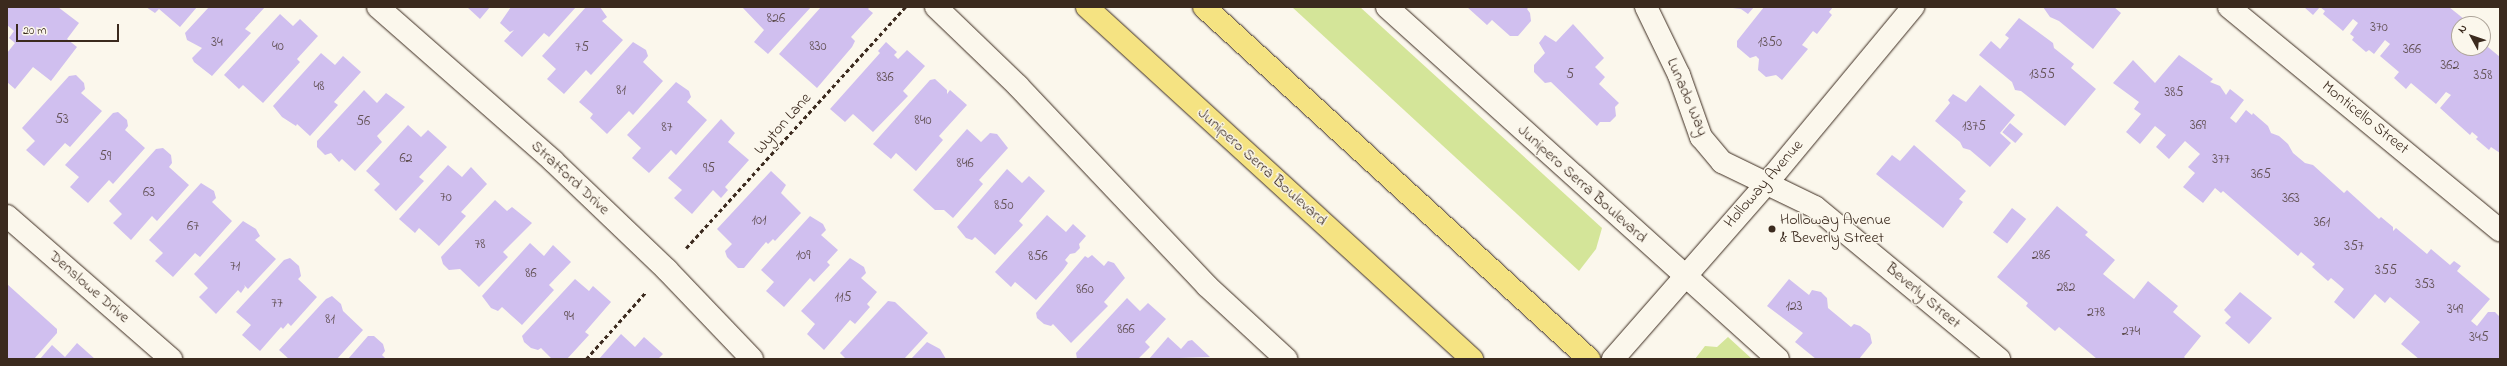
<!DOCTYPE html>
<html>
<head>
<meta charset="utf-8">
<style>
  body { margin:0 }
  #map { position:relative; width:2507px; height:366px; overflow:hidden; background:#fbf7ec; font-family:"Indie Flower",sans-serif }
  div>[style] { position:absolute }
  .green>* { inset:0; background:#d4e599 }
  .building>* { inset:0; background:#d0bfef; transform-origin:0 0 }
  .path>* { height:2.5px; margin-top:-1.25px; transform-origin:0; background:repeating-linear-gradient(90deg,#3b2a1e 0 4px,transparent 0 7px) }
  .roads { filter:drop-shadow(0 0 1px #3b2a1e) drop-shadow(0 0 1px #3b2a1e) }
  .minor>* { height:22px; margin:-11px; padding:0 11px; transform-origin:11px; border-radius:11px; background:#fbf7ec }
  .primary>* { height:22px; margin:-11px; padding:0 11px; transform-origin:11px; border-radius:11px; background:#f5e382 }
  .dots>* { width:11px; height:11px; translate:-50% -50%; box-sizing:border-box; border:2px solid #fbf7ec; border-radius:50% }
  span { translate:-50% -50%; white-space:nowrap; text-align:center; line-height:1.15; -webkit-text-stroke:3px #fbf7ec; paint-order:stroke }
  .number-label { font-size:14px; color:#604f52 }
  .number-label span { -webkit-text-stroke-width:0 }
  .street-label { font-size:16px; color:#3b2a1e }
  .poi-label { font-size:16px; color:#3b2a1e }
  .left { translate:0 -50%; text-align:left }
  .frame { position:absolute; inset:0; border:8px solid #3b2a1e; pointer-events:none }
  .north { position:absolute; left:2451px; top:16px; width:40px; height:40px; box-sizing:border-box; background:#fbf7ec; border:1px solid #aea59a; border-radius:50%; rotate:310deg; font-size:11px; font-weight:700; line-height:16px; text-align:center; color:#3b2a1e }
  .north::after { content:''; display:block; margin:auto; width:14px; height:18px; background:#3b2a1e; clip-path:polygon(50% 0,100% 100%,50% 72%,0 100%) }
  .scale { position:absolute; left:16px; top:24px; width:103px; height:18px; box-sizing:border-box; border:2px solid #3b2a1e; border-top:0; padding-left:5px; font-size:12px; line-height:14px; white-space:nowrap; color:#3b2a1e; -webkit-text-stroke:3px #fbf7ec; paint-order:stroke }
</style>
</head>
<body>
<div id="map">
  <div class="green">
    <div style="clip-path:polygon(1292px 7px,1360px 7px,1602px 228px,1596px 249px,1579px 271px)"></div>
    <div style="clip-path:polygon(1728px 337px,1752px 359px,1695px 359px,1705px 346px,1717px 347px)"></div>
  </div>
  <div class="building">
    <div style="clip-path:polygon(7px 7px,58px 7px,79px 23px,67px 39px,77px 47px,51px 81px,33px 67px,15px 89px,7px 82px,7px 53px,15px 43px,9px 38px,14px 31px,7px 25px)"></div>
    <div style="clip-path:polygon(146px 7px,197px 7px,180px 27px,159px 9px,155px 13px)"></div>
    <div style="clip-path:polygon(209px 7px,265px 7px,245px 29px,251px 33px,212px 76px,194px 62px,192px 58px,202px 48px,187px 40px,185px 33px)"></div>
    <div style="clip-path:polygon(467px 7px,490px 7px,480px 19px)"></div>
    <div style="clip-path:polygon(511px 7px,576px 7px,549px 37px,544px 33px,522px 57px,504px 41px,514px 30px,510px 32px,500px 23px)"></div>
    <div style="clip-path:polygon(586px 7px,600px 7px,607px 17px,602px 21px,623px 40px,591px 75px,586px 70px,564px 94px,547px 79px,556px 69px,542px 56px)"></div>
    <div style="clip-path:polygon(742px 7px,811px 7px,768px 54px,754px 42px,764px 30px)"></div>
    <div style="clip-path:polygon(821px 7px,870px 7px,868px 9px,873px 13px,851px 37px,855px 41px,852px 47px,817px 88px,779px 54px)"></div>
    <div style="clip-path:polygon(1467px 7px,1529px 7px,1527px 9px,1530px 13px,1531px 21px,1518px 36px,1510px 36px,1492px 20px,1487px 25px)"></div>
    <div style="clip-path:polygon(1725px 7px,1754px 7px,1748px 14px,1741px 9px)"></div>
    <div style="clip-path:polygon(1764px 7px,1833px 7px,1829px 12px,1832px 15px,1817px 34px,1813px 31px,1802px 45px,1808px 49px,1782px 80px,1776px 75px,1766px 77px,1758px 70px,1759px 59px,1756px 56px,1750px 58px,1737px 47px,1737px 41px)"></div>
    <div style="clip-path:polygon(2043px 7px,2114px 7px,2121px 13px,2093px 49px,2059px 21px,2050px 17px)"></div>
    <div style="clip-path:polygon(2304px 7px,2320px 7px,2313px 15px)"></div>
    <div style="clip-path:polygon(2320px 7px,2449px 7px,2464px 19px,2459px 24px,2459px 48px,2483px 48px,2483px 43px,2500px 57px,2500px 153px,2491px 147px,2489px 150px,2476px 139px,2478px 137px,2472px 132px,2470px 135px,2440px 108px,2451px 95px,2446px 92px,2436px 104px,2411px 83px,2406px 89px,2394px 78px,2399px 72px,2380px 56px,2390px 44px,2385px 40px,2374px 54px,2369px 50px,2366px 52px,2352px 40px,2354px 37px,2350px 34px,2358px 23px,2353px 19px,2343px 31px,2323px 14px,2325px 11px)"></div>
    <div style="clip-path:polygon(280px 14px,293px 26px,300px 19px,318px 36px,297px 59px,300px 62px,263px 103px,243px 85px,239px 89px,224px 75px)"></div>
    <div style="clip-path:polygon(2019px 18px,2053px 43px,2054px 48px,2074px 64px,2071px 68px,2096px 89px,2065px 126px,2021px 91px,2015px 90px,2012px 82px,1979px 55px,1991px 41px,2000px 49px,2009px 38px,2005px 35px)"></div>
    <div style="clip-path:polygon(1573px 24px,1604px 58px,1595px 67px,1605px 77px,1599px 84px,1619px 103px,1615px 107px,1616px 116px,1610px 122px,1600px 122px,1597px 126px,1551px 82px,1545px 83px,1534px 72px,1534px 65px,1545px 53px,1539px 43px,1545px 35px,1556px 42px)"></div>
    <div style="clip-path:polygon(633px 42px,646px 50px,648px 56px,643px 62px,663px 81px,633px 115px,629px 111px,607px 134px,590px 118px,593px 114px,579px 102px)"></div>
    <div style="clip-path:polygon(886px 42px,897px 52px,894px 55px,898px 59px,907px 50px,925px 66px,903px 91px,908px 96px,873px 132px,853px 114px,845px 122px,830px 109px,880px 53px,878px 51px)"></div>
    <div style="clip-path:polygon(321px 53px,335px 65px,343px 56px,361px 72px,334px 102px,338px 105px,310px 136px,297px 124px,296px 126px,282px 117px,273px 106px)"></div>
    <div style="clip-path:polygon(2179px 55px,2213px 79px,2210px 82px,2220px 86px,2226px 95px,2230px 89px,2244px 100px,2230px 118px,2236px 123px,2246px 110px,2252px 115px,2253px 113px,2268px 126px,2271px 133px,2279px 136px,2288px 144px,2293px 153px,2305px 163px,2313px 165px,2344px 193px,2347px 190px,2379px 219px,2381px 217px,2393px 227px,2393px 231px,2396px 228px,2427px 254px,2431px 249px,2450px 265px,2454px 261px,2461px 266px,2457px 271px,2490px 299px,2471px 321px,2477px 326px,2488px 312px,2495px 312px,2500px 317px,2500px 359px,2419px 359px,2401px 344px,2420px 322px,2390px 297px,2385px 303px,2375px 294px,2354px 319px,2334px 302px,2344px 289px,2331px 278px,2328px 281px,2312px 267px,2315px 264px,2301px 252px,2298px 256px,2223px 191px,2221px 193px,2215px 188px,2203px 203px,2183px 187px,2195px 173px,2188px 167px,2200px 154px,2185px 141px,2169px 159px,2156px 147px,2166px 135px,2155px 126px,2140px 144px,2126px 132px,2141px 114px,2134px 109px,2139px 102px,2113px 83px,2133px 60px,2155px 83px)"></div>
    <div style="clip-path:polygon(76px 75px,84px 83px,85px 89px,81px 93px,102px 111px,70px 147px,65px 143px,44px 166px,26px 150px,35px 141px,22px 128px,69px 76px)"></div>
    <div style="clip-path:polygon(935px 79px,947px 90px,947px 94px,950px 90px,967px 105px,939px 136px,943px 140px,916px 171px,896px 153px,891px 159px,873px 144px,930px 80px)"></div>
    <div style="clip-path:polygon(676px 82px,689px 91px,691px 97px,687px 102px,707px 120px,676px 155px,671px 150px,649px 173px,632px 158px,641px 148px,627px 135px)"></div>
    <div style="clip-path:polygon(1980px 85px,2015px 115px,2000px 133px,2011px 143px,1990px 167px,1970px 150px,1963px 148px,1960px 142px,1935px 121px,1950px 103px,1948px 100px,1953px 94px,1966px 102px)"></div>
    <div style="clip-path:polygon(364px 90px,377px 103px,386px 93px,405px 107px,377px 136px,382px 142px,355px 171px,342px 159px,339px 162px,331px 153px,325px 155px,317px 147px,317px 141px)"></div>
    <div style="clip-path:polygon(118px 112px,127px 120px,128px 126px,125px 130px,145px 148px,113px 184px,109px 180px,88px 203px,70px 187px,79px 177px,65px 165px,113px 113px)"></div>
    <div style="clip-path:polygon(721px 119px,735px 133px,728px 142px,749px 160px,725px 187px,728px 190px,721px 198px,713px 190px,692px 214px,674px 198px,682px 190px,668px 178px)"></div>
    <div style="left:2010px;top:123px;width:17px;height:12px;rotate:40deg"></div>
    <div style="clip-path:polygon(408px 125px,421px 137px,428px 130px,447px 147px,419px 177px,424px 181px,396px 211px,374px 190px,380px 184px,366px 171px)"></div>
    <div style="clip-path:polygon(967px 129px,981px 142px,990px 133px,997px 134px,1008px 148px,979px 180px,983px 184px,953px 218px,944px 210px,935px 210px,913px 190px)"></div>
    <div style="clip-path:polygon(1914px 145px,1966px 191px,1959px 199px,1963px 202px,1943px 228px,1876px 174px,1892px 155px,1900px 161px)"></div>
    <div style="clip-path:polygon(163px 148px,171px 155px,172px 163px,169px 167px,189px 185px,157px 221px,152px 216px,131px 240px,113px 223px,122px 214px,109px 201px,156px 149px)"></div>
    <div style="clip-path:polygon(448px 165px,462px 177px,471px 167px,487px 184px,461px 212px,466px 216px,439px 246px,419px 228px,415px 233px,399px 219px)"></div>
    <div style="clip-path:polygon(1007px 169px,1022px 183px,1029px 176px,1045px 191px,1019px 221px,1023px 225px,995px 255px,975px 237px,972px 240px,966px 238px,957px 227px)"></div>
    <div style="clip-path:polygon(771px 171px,786px 185px,781px 193px,801px 213px,775px 241px,773px 239px,768px 244px,766px 242px,744px 268px,738px 268px,727px 257px,725px 251px,732px 244px,717px 229px)"></div>
    <div style="clip-path:polygon(201px 183px,214px 191px,216px 198px,212px 202px,232px 221px,200px 257px,195px 253px,173px 277px,155px 261px,163px 253px,149px 240px)"></div>
    <div style="clip-path:polygon(495px 200px,507px 211px,512px 207px,532px 223px,503px 252px,508px 257px,479px 287px,460px 269px,449px 270px,443px 264px,441px 257px)"></div>
    <div style="clip-path:polygon(2057px 206px,2088px 232px,2085px 235px,2115px 260px,2103px 274px,2134px 299px,2148px 281px,2178px 306px,2173px 312px,2201px 336px,2184px 357px,2186px 359px,2097px 359px,2059px 327px,2055px 331px,2026px 306px,2028px 303px,1997px 277px)"></div>
    <div style="left:2012px;top:208px;width:18px;height:31px;rotate:38deg"></div>
    <div style="clip-path:polygon(1047px 215px,1066px 232px,1073px 224px,1086px 236px,1079px 244px,1080px 248px,1075px 253px,1070px 254px,1065px 260px,1068px 263px,1063px 270px,1036px 300px,1015px 282px,1011px 287px,995px 272px)"></div>
    <div style="clip-path:polygon(810px 216px,823px 224px,826px 230px,821px 235px,838px 250px,827px 262px,830px 265px,814px 282px,810px 278px,784px 307px,766px 291px,774px 282px,761px 270px)"></div>
    <div style="clip-path:polygon(243px 221px,256px 229px,260px 236px,255px 240px,276px 259px,248px 289px,244px 285px,245px 287px,241px 293px,238px 290px,216px 314px,199px 297px,208px 288px,194px 274px)"></div>
    <div style="clip-path:polygon(530px 243px,544px 256px,553px 245px,571px 262px,549px 285px,554px 290px,522px 325px,502px 307px,498px 311px,491px 308px,482px 296px)"></div>
    <div style="clip-path:polygon(1092px 255px,1104px 266px,1108px 261px,1114px 263px,1125px 278px,1104px 302px,1108px 306px,1071px 343px,1053px 324px,1051px 326px,1044px 324px,1037px 318px,1036px 313px,1085px 256px,1088px 258px)"></div>
    <div style="clip-path:polygon(290px 258px,299px 266px,301px 276px,298px 279px,317px 297px,291px 326px,288px 323px,283px 329px,281px 327px,260px 351px,242px 335px,251px 325px,236px 312px,284px 260px)"></div>
    <div style="clip-path:polygon(850px 258px,864px 267px,866px 273px,861px 278px,877px 292px,867px 304px,870px 307px,855px 324px,850px 320px,824px 350px,807px 334px,815px 324px,801px 311px)"></div>
    <div style="clip-path:polygon(575px 279px,589px 291px,593px 286px,611px 302px,585px 332px,589px 335px,567px 359px,552px 359px,541px 348px,538px 350px,531px 348px,524px 342px,522px 336px)"></div>
    <div style="clip-path:polygon(1789px 279px,1809px 295px,1812px 290px,1821px 292px,1827px 298px,1828px 308px,1851px 327px,1854px 324px,1860px 326px,1870px 334px,1872px 343px,1859px 359px,1816px 359px,1795px 342px,1803px 333px,1767px 306px)"></div>
    <div style="clip-path:polygon(7px 284px,57px 329px,57px 333px,34px 359px,7px 359px)"></div>
    <div style="clip-path:polygon(2240px 292px,2272px 318px,2249px 344px,2225px 323px,2231px 317px,2224px 310px)"></div>
    <div style="clip-path:polygon(332px 296px,341px 304px,343px 311px,363px 330px,337px 359px,289px 359px,279px 350px,326px 299px)"></div>
    <div style="clip-path:polygon(1127px 298px,1140px 311px,1148px 303px,1166px 319px,1145px 342px,1150px 347px,1138px 359px,1077px 359px,1076px 353px)"></div>
    <div style="clip-path:polygon(888px 301px,895px 302px,928px 333px,904px 359px,846px 359px,840px 353px)"></div>
    <div style="clip-path:polygon(621px 334px,635px 347px,644px 337px,663px 354px,658px 359px,599px 359px)"></div>
    <div style="clip-path:polygon(368px 336px,374px 336px,383px 344px,385px 351px,382px 355px,386px 359px,348px 359px)"></div>
    <div style="clip-path:polygon(1168px 337px,1181px 349px,1188px 341px,1192px 340px,1210px 357px,1149px 359px)"></div>
    <div style="clip-path:polygon(927px 342px,940px 349px,946px 359px,911px 359px)"></div>
    <div style="clip-path:polygon(77px 343px,95px 359px,40px 359px,52px 345px,65px 357px)"></div>
  </div>
  <div class="path">
    <div style="left:686px;top:248px;width:326px;rotate:-47.7deg"></div>
    <div style="left:586px;top:359px;width:90px;rotate:-48.2deg"></div>
  </div>
  <div class="roads">
    <div class="minor">
      <div style="left:378px;top:7px;width:233px;rotate:41.3deg"></div>
      <div style="left:553px;top:161px;width:158px;rotate:43.7deg"></div>
      <div style="left:667px;top:270px;width:123px;rotate:46.3deg"></div>
      <div style="left:936px;top:7px;width:114px;rotate:43.9deg"></div>
      <div style="left:1018px;top:86px;width:275px;rotate:46.6deg"></div>
      <div style="left:1207px;top:286px;width:108px;rotate:42.7deg"></div>
      <div style="left:1387px;top:7px;width:526px;rotate:42deg"></div>
      <div style="left:1646px;top:7px;width:76px;rotate:64.1deg"></div>
      <div style="left:1679px;top:75px;width:66px;rotate:70.5deg"></div>
      <div style="left:1701px;top:137px;width:33px;rotate:50deg"></div>
      <div style="left:1722px;top:162px;width:103px;rotate:25.8deg"></div>
      <div style="left:1815px;top:207px;width:239px;rotate:39.6deg"></div>
      <div style="left:2229px;top:7px;width:351px;rotate:39.5deg"></div>
      <div style="left:7px;top:216px;width:218px;rotate:41.1deg"></div>
      <div style="left:1613px;top:359px;width:234px;rotate:-48.8deg"></div>
      <div style="left:1767px;top:183px;width:229px;rotate:-50.3deg"></div>
    </div>
    <div class="primary">
      <div style="left:1087px;top:7px;width:522px;rotate:42.44deg"></div>
      <div style="left:1204px;top:7px;width:522px;rotate:42.44deg"></div>
    </div>
  </div>
  <div class="dots">
    <div style="left:1772px;top:229px;background:#3b2a1e"></div>
  </div>
  <div class="number-label">
    <span style="left:776px;top:19px">826</span>
    <span style="left:2379px;top:28px">370</span>
    <span style="left:217px;top:43px">34</span>
    <span style="left:1770px;top:43px">1350</span>
    <span style="left:278px;top:47px">40</span>
    <span style="left:818px;top:47px">830</span>
    <span style="left:582px;top:48px">75</span>
    <span style="left:2412px;top:50px">366</span>
    <span style="left:2450px;top:66px">362</span>
    <span style="left:1570px;top:75px">5</span>
    <span style="left:2042px;top:75px">1355</span>
    <span style="left:2483px;top:76px">358</span>
    <span style="left:885px;top:78px">836</span>
    <span style="left:319px;top:87px">48</span>
    <span style="left:621px;top:91px">81</span>
    <span style="left:2174px;top:93px">385</span>
    <span style="left:62px;top:120px">53</span>
    <span style="left:923px;top:121px">840</span>
    <span style="left:363px;top:122px">56</span>
    <span style="left:2198px;top:126px">369</span>
    <span style="left:1974px;top:127px">1375</span>
    <span style="left:667px;top:128px">87</span>
    <span style="left:105px;top:157px">59</span>
    <span style="left:406px;top:159px">62</span>
    <span style="left:2221px;top:160px">377</span>
    <span style="left:965px;top:164px">846</span>
    <span style="left:709px;top:169px">95</span>
    <span style="left:2261px;top:175px">365</span>
    <span style="left:149px;top:193px">63</span>
    <span style="left:446px;top:198px">70</span>
    <span style="left:2291px;top:199px">363</span>
    <span style="left:1004px;top:206px">850</span>
    <span style="left:759px;top:221px">101</span>
    <span style="left:2322px;top:223px">361</span>
    <span style="left:193px;top:227px">67</span>
    <span style="left:480px;top:245px">78</span>
    <span style="left:2354px;top:247px">357</span>
    <span style="left:803px;top:256px">109</span>
    <span style="left:2041px;top:256px">286</span>
    <span style="left:1038px;top:257px">856</span>
    <span style="left:235px;top:267px">71</span>
    <span style="left:2386px;top:271px">355</span>
    <span style="left:531px;top:274px">86</span>
    <span style="left:2425px;top:285px">353</span>
    <span style="left:2066px;top:288px">282</span>
    <span style="left:1085px;top:290px">860</span>
    <span style="left:843px;top:298px">115</span>
    <span style="left:277px;top:304px">77</span>
    <span style="left:1794px;top:307px">123</span>
    <span style="left:2455px;top:310px">349</span>
    <span style="left:2096px;top:313px">278</span>
    <span style="left:569px;top:317px">94</span>
    <span style="left:330px;top:320px">81</span>
    <span style="left:1126px;top:330px">866</span>
    <span style="left:2131px;top:332px">274</span>
    <span style="left:2479px;top:338px">345</span>
  </div>
  <div class="street-label">
    <span style="left:1687px;top:97px;rotate:67deg">Lunado Way</span>
    <span style="left:2365px;top:118px;rotate:39deg">Monticello Street</span>
    <span style="left:783px;top:124px;rotate:-48deg">Wyton Lane</span>
    <span style="left:1262px;top:167px;rotate:42deg">Junipero Serra Boulevard</span>
    <span style="left:570px;top:178px;rotate:43deg">Stratford Drive</span>
    <span style="left:1582px;top:184px;rotate:42deg">Junipero Serra Boulevard</span>
    <span style="left:1764px;top:184px;rotate:-49deg">Holloway Avenue</span>
    <span style="left:89px;top:287px;rotate:41deg">Denslowe Drive</span>
    <span style="left:1923px;top:296px;rotate:40deg">Beverly Street</span>
  </div>
  <div class="poi-label">
    <span class="left" style="left:1780px;top:229px">Holloway Avenue<br>&amp; Beverly Street</span>
  </div>
  <div class="frame"></div>
  <div class="north">N</div>
  <div class="scale">20 m</div>
</div>
</body>
</html>
